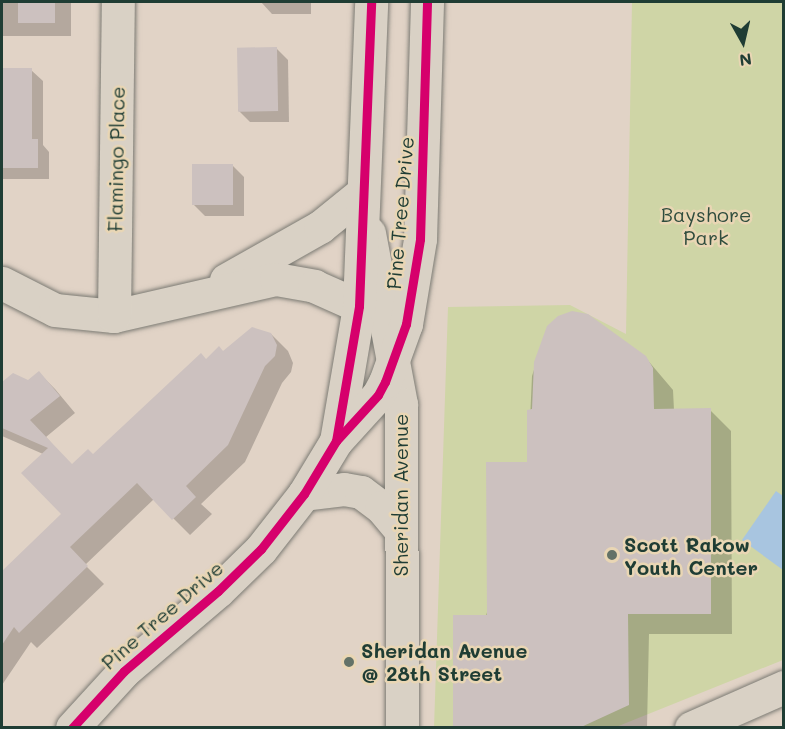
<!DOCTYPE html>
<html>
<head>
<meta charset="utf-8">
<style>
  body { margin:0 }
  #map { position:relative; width:785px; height:729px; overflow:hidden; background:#e1d3c6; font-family:Mali,sans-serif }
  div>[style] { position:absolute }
  .green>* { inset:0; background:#cfd5a6 }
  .water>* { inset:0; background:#a8c5e0 }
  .shadow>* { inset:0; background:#0003; transform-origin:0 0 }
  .building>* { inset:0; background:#ccc1bf; transform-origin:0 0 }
  .roads { filter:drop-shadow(0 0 2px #7c7b74) drop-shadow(0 0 2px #7c7b74) }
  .minor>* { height:33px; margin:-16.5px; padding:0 16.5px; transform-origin:16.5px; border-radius:16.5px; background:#d9d1c5 }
  .secondary>* { height:33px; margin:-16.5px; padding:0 16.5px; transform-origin:16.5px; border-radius:16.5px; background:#d9d1c5 }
  .cycleway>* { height:9px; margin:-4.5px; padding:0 4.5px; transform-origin:4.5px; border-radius:4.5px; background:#d6006c }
  .dots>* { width:16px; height:16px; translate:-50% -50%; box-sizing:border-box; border:3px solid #e9d6b4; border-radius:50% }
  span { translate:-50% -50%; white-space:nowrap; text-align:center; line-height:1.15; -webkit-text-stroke:5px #e9d6b4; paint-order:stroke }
  .street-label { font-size:20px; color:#1f3d34 }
  .park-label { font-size:20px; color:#2f4c3d }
  .poi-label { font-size:20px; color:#1f3d34; font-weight:700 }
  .left { translate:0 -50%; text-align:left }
  .frame { position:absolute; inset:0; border:3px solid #1f3d34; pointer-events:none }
  .north { position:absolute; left:713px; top:12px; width:60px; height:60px; -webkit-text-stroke:4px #e9d6b4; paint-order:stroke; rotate:172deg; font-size:16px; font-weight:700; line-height:24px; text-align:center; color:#1f3d34 }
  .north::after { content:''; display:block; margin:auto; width:21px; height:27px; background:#1f3d34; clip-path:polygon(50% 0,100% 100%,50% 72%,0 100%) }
</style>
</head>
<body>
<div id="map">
  <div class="green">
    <div style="clip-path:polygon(632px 2px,783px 2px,783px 660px,616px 727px,434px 728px,448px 307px,570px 305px,626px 334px)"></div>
  </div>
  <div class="water">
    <div style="clip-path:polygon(776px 491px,783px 496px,783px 570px,742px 540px)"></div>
  </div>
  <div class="shadow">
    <div style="left:2px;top:2px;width:69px;height:34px"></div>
    <div style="clip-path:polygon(261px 2px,311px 2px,311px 14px,272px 14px)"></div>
    <div style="clip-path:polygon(277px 49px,288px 60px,289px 122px,250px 122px,238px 110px)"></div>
    <div style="clip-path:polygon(2px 70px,31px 70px,43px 81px,43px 145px,49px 152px,49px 179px,2px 179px)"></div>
    <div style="clip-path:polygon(232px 165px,244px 177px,244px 216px,205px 216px,193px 204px)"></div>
    <div style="clip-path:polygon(548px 327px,645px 357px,673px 390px,674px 410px,710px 410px,731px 431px,732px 634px,649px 634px,647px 728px,455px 728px,528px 464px,532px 376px)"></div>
    <div style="clip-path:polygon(271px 334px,288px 351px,293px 363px,291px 372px,282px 383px,245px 462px,201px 504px,212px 514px,190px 535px,154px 499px,85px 565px,104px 584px,37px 648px,31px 642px,2px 685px,2px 573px,63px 514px,43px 454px,2px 436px,2px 382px,28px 382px,39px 373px,55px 389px,75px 413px,46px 437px,72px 466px,93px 456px,206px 361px)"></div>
  </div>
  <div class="building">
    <div style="left:18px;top:2px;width:37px;height:21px"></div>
    <div style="left:277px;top:47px;width:64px;height:40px;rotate:89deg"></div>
    <div style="clip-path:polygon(2px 68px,32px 68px,32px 139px,38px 139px,38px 168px,2px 168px)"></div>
    <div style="left:192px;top:164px;width:41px;height:41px"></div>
    <div style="clip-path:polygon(572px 311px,588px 314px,646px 356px,653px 368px,654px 409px,711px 408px,711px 614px,628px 614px,629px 705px,579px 728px,453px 728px,453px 615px,487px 615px,486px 462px,527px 462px,527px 410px,532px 409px,534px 362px,547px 326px,558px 316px)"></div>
    <div style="clip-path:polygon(252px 327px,271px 333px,277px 345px,275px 356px,265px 366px,228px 445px,186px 486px,196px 497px,172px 520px,137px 483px,70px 547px,88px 566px,19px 633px,14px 627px,2px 645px,2px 571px,61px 514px,21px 473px,48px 448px,2px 428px,2px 382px,13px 373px,28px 380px,39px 371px,60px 396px,30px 420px,72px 464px,88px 449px,93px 454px,201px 353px,206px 359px,219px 346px,223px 351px)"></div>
  </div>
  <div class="roads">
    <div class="minor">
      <div style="left:369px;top:233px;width:174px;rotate:79.4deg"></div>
      <div style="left:401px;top:404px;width:324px;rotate:89.8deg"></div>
      <div style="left:226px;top:280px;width:108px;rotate:-29.4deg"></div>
      <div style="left:320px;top:227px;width:54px;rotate:-39deg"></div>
      <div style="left:2px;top:283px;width:59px;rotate:27deg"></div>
      <div style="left:55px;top:310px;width:59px;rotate:5.8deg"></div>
      <div style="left:114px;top:316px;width:166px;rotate:-12.9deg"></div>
      <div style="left:276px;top:279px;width:39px;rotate:10deg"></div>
      <div style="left:314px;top:286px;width:49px;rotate:24deg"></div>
      <div style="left:114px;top:316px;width:314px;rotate:-89.3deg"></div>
      <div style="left:304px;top:494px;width:40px;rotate:-7.1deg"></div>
      <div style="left:344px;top:489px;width:17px;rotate:10deg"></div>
      <div style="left:361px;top:492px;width:25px;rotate:37deg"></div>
      <div style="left:381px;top:507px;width:30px;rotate:50deg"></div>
      <div style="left:691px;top:728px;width:102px;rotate:-23.8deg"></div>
    </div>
    <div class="secondary">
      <div style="left:336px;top:441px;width:137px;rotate:-80.3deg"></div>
      <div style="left:359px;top:306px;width:304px;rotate:-87.7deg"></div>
      <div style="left:72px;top:728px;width:77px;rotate:-47.6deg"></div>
      <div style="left:124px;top:671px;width:123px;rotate:-40.4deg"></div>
      <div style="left:218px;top:591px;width:60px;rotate:-44.3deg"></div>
      <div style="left:261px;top:549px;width:70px;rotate:-52deg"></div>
      <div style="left:304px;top:494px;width:62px;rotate:-58.9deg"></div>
      <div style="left:336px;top:441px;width:62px;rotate:-47.6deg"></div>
      <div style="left:378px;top:395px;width:15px;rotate:-62deg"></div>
      <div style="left:385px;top:382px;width:62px;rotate:-70.1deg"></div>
      <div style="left:406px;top:324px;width:86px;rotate:-80.6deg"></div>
      <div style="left:420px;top:239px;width:237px;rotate:-88.3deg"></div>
    </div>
  </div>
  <div class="cycleway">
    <div style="left:336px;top:441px;width:137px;rotate:-80.3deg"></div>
    <div style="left:359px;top:306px;width:304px;rotate:-87.7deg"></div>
    <div style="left:72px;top:728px;width:77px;rotate:-47.6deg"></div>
    <div style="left:124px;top:671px;width:123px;rotate:-40.4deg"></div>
    <div style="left:218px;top:591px;width:60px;rotate:-44.3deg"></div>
    <div style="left:261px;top:549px;width:70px;rotate:-52deg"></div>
    <div style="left:304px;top:494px;width:62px;rotate:-58.9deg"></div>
    <div style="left:336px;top:441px;width:62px;rotate:-47.6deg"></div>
    <div style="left:378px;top:395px;width:15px;rotate:-62deg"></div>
    <div style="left:385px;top:382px;width:62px;rotate:-70.1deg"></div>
    <div style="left:406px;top:324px;width:86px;rotate:-80.6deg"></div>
    <div style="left:420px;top:239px;width:237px;rotate:-88.3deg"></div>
  </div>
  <div class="dots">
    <div style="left:612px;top:555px;background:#637267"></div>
    <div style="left:349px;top:662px;background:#637267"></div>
  </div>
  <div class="street-label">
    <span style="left:116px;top:159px;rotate:-89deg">Flamingo Place</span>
    <span style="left:400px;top:213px;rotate:-85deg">Pine Tree Drive</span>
    <span style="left:400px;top:495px;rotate:-90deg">Sheridan Avenue</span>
    <span style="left:162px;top:615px;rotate:-41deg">Pine Tree Drive</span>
  </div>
  <div class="park-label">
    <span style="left:706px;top:226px">Bayshore<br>Park</span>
  </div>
  <div class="poi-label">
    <span class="left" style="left:624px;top:556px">Scott Rakow<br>Youth Center</span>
    <span class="left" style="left:361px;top:662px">Sheridan Avenue<br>@ 28th Street</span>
  </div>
  <div class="frame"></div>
  <div class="north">N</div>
</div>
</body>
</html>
